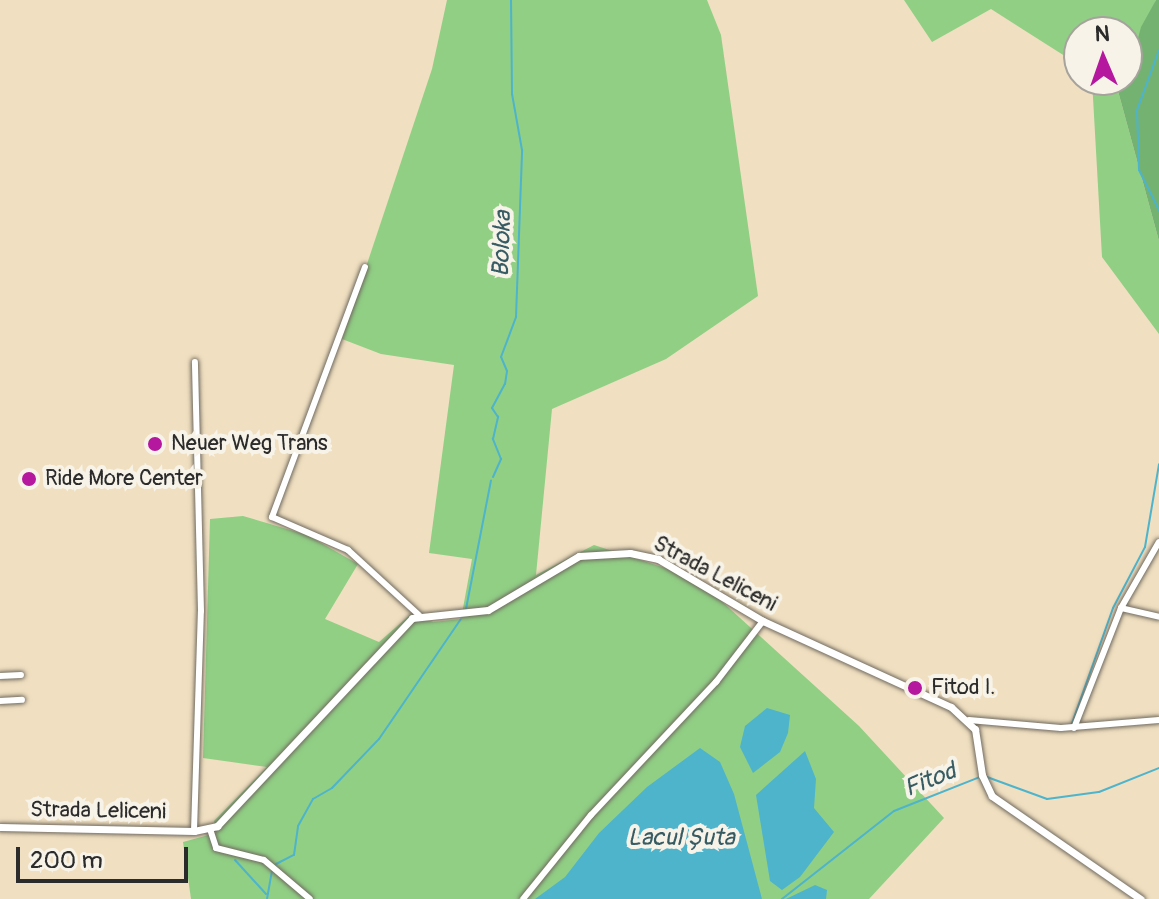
<!DOCTYPE html>
<html>
<head>
<meta charset="utf-8">
<style>
  body { margin:0 }
  #map { position:relative; width:1159px; height:899px; overflow:hidden; background:#f0dfc0; font-family:Pangolin,sans-serif }
  div>[style] { position:absolute }
  .green>* { inset:0; background:#91cf85 }
  .forest>* { inset:0; background:#74b272 }
  .water>* { inset:0; background:#4db4cc }
  .stream>* { height:2px; margin:-1px; padding:0 1px; transform-origin:1px; border-radius:1px; background:#4db4cc }
  .roads { filter:drop-shadow(0 0 2px #706a5f) drop-shadow(0 0 2px #706a5f) }
  .minor>* { height:6px; margin:-3px; padding:0 3px; transform-origin:3px; border-radius:3px; background:#fff }
  .major>* { height:7px; margin:-3.5px; padding:0 3.5px; transform-origin:3.5px; border-radius:3.5px; background:#fff }
  .dots>* { width:22px; height:22px; translate:-50% -50%; box-sizing:border-box; border:4px solid #f7f3e8; border-radius:50% }
  span { translate:-50% -50%; white-space:nowrap; text-align:center; line-height:1.15; -webkit-text-stroke:8px #f7f3e8; paint-order:stroke }
  .poi-label { font-size:22px; color:#2b2b2b }
  .left { translate:0 -50%; text-align:left }
  .street-label { font-size:22px; color:#2b2b2b }
  .water-label { font-size:24px; color:#375b63; font-style:italic }
  .north { position:absolute; left:1063px; top:16px; width:80px; height:80px; box-sizing:border-box; background:#f7f3e8; border:2px solid #a5a39c; border-radius:50%; rotate:358deg; font-size:22px; font-weight:700; line-height:32px; text-align:center; color:#2b2b2b }
  .north::after { content:''; display:block; margin:auto; width:28px; height:36px; background:#b5179e; clip-path:polygon(50% 0,100% 100%,50% 72%,0 100%) }
  .scale { position:absolute; left:16px; top:847px; width:172px; height:36px; box-sizing:border-box; border:4px solid #2b2b2b; border-top:0; padding-left:10px; font-size:24px; line-height:28px; white-space:nowrap; color:#2b2b2b; -webkit-text-stroke:6px #f7f3e8; paint-order:stroke }
</style>
</head>
<body>
<div id="map">
  <div class="green">
    <div style="clip-path:polygon(447px 0,707px 0,721px 35px,758px 296px,666px 359px,552px 409px,536px 575px,594px 545px,696px 578px,859px 726px,944px 818px,869px 899px,191px 899px,183px 842px,216px 833px,214px 821px,267px 767px,203px 758px,210px 519px,243px 516px,307px 535px,358px 564px,325px 619px,379px 642px,411px 614px,433px 622px,461px 619px,472px 559px,429px 553px,454px 365px,381px 354px,342px 339px,432px 69px)"></div>
    <div style="clip-path:polygon(904px 0,1156px 0,1127px 65px,1127px 32px,1079px 32px,1079px 65px,991px 9px,932px 42px)"></div>
    <div style="clip-path:polygon(1092px 80px,1122px 80px,1118px 91px,1159px 241px,1159px 334px,1102px 257px)"></div>
  </div>
  <div class="forest">
    <div style="clip-path:polygon(1156px 0,1159px 0,1159px 241px,1118px 91px,1122px 80px,1127px 80px,1141px 27px)"></div>
  </div>
  <div class="water">
    <div style="clip-path:polygon(767px 708px,790px 715px,788px 733px,780px 752px,753px 773px,740px 747px,745px 726px)"></div>
    <div style="clip-path:polygon(700px 748px,720px 762px,734px 794px,762px 899px,535px 899px,565px 877px,599px 833px,647px 787px)"></div>
    <div style="clip-path:polygon(805px 751px,816px 779px,814px 808px,834px 832px,800px 877px,782px 890px,770px 881px,756px 795px)"></div>
    <div style="clip-path:polygon(815px 885px,827px 890px,826px 899px,786px 899px)"></div>
  </div>
  <div class="stream">
    <div style="left:1159px;top:50px;width:64px;rotate:110.1deg"></div>
    <div style="left:1137px;top:110px;width:60px;rotate:88.1deg"></div>
    <div style="left:1139px;top:170px;width:45px;rotate:63.4deg"></div>
    <div style="left:493px;top:477px;width:20px;rotate:-66deg"></div>
    <div style="left:501px;top:459px;width:22px;rotate:-112deg"></div>
    <div style="left:493px;top:439px;width:23px;rotate:-77deg"></div>
    <div style="left:498px;top:417px;width:11px;rotate:-124deg"></div>
    <div style="left:492px;top:408px;width:27px;rotate:-62deg"></div>
    <div style="left:505px;top:384px;width:13px;rotate:-81deg"></div>
    <div style="left:507px;top:371px;width:15px;rotate:-113deg"></div>
    <div style="left:501px;top:357px;width:43px;rotate:-69.4deg"></div>
    <div style="left:516px;top:317px;width:167px;rotate:-87.9deg"></div>
    <div style="left:522px;top:150px;width:57px;rotate:-100.1deg"></div>
    <div style="left:512px;top:94px;width:94px;rotate:-90.6deg"></div>
    <div style="left:466px;top:609px;width:131px;rotate:-79deg"></div>
    <div style="left:1071px;top:726px;width:125px;rotate:-70.4deg"></div>
    <div style="left:1113px;top:608px;width:69px;rotate:-62.3deg"></div>
    <div style="left:1145px;top:547px;width:84px;rotate:-80.4deg"></div>
    <div style="left:987px;top:777px;width:64px;rotate:20.1deg"></div>
    <div style="left:1047px;top:799px;width:52px;rotate:-7.7deg"></div>
    <div style="left:1099px;top:792px;width:65px;rotate:-21.8deg"></div>
    <div style="left:235px;top:860px;width:46px;rotate:47.6deg"></div>
    <div style="left:276px;top:864px;width:20px;rotate:-27deg"></div>
    <div style="left:294px;top:855px;width:29px;rotate:-82deg"></div>
    <div style="left:298px;top:826px;width:31px;rotate:-61deg"></div>
    <div style="left:313px;top:799px;width:22px;rotate:-30deg"></div>
    <div style="left:332px;top:788px;width:68px;rotate:-46.2deg"></div>
    <div style="left:379px;top:739px;width:145px;rotate:-55.7deg"></div>
    <div style="left:267px;top:899px;width:28px;rotate:-80deg"></div>
    <div style="left:782px;top:899px;width:142px;rotate:-38.2deg"></div>
    <div style="left:894px;top:811px;width:92px;rotate:-21.6deg"></div>
  </div>
  <div class="roads">
    <div class="minor">
      <div style="left:365px;top:267px;width:267px;rotate:110.4deg"></div>
      <div style="left:272px;top:517px;width:83px;rotate:23.5deg"></div>
      <div style="left:348px;top:550px;width:96px;rotate:42.5deg"></div>
      <div style="left:1121px;top:608px;width:39px;rotate:13deg"></div>
      <div style="left:0;top:676px;width:21px;rotate:-3deg"></div>
      <div style="left:0;top:701px;width:22px;rotate:-3deg"></div>
      <div style="left:969px;top:720px;width:92px;rotate:5deg"></div>
      <div style="left:1061px;top:728px;width:98px;rotate:-4.7deg"></div>
      <div style="left:1074px;top:728px;width:129px;rotate:-68.6deg"></div>
      <div style="left:1121px;top:608px;width:76px;rotate:-60.1deg"></div>
      <div style="left:210px;top:829px;width:20px;rotate:72deg"></div>
      <div style="left:216px;top:848px;width:49px;rotate:14deg"></div>
      <div style="left:264px;top:860px;width:60px;rotate:40.3deg"></div>
      <div style="left:194px;top:831px;width:220px;rotate:-88.2deg"></div>
      <div style="left:201px;top:611px;width:249px;rotate:-91.4deg"></div>
      <div style="left:523px;top:899px;width:108px;rotate:-51deg"></div>
      <div style="left:591px;top:815px;width:183px;rotate:-46.8deg"></div>
      <div style="left:716px;top:682px;width:77px;rotate:-52.4deg"></div>
    </div>
    <div class="major">
      <div style="left:0;top:827px;width:194px;rotate:1.2deg"></div>
      <div style="left:194px;top:831px;width:24px;rotate:-12deg"></div>
      <div style="left:217px;top:826px;width:285px;rotate:-46.8deg"></div>
      <div style="left:412px;top:618px;width:76px;rotate:-6deg"></div>
      <div style="left:488px;top:610px;width:106px;rotate:-30.7deg"></div>
      <div style="left:579px;top:556px;width:51px;rotate:-3.4deg"></div>
      <div style="left:630px;top:553px;width:29px;rotate:12deg"></div>
      <div style="left:658px;top:559px;width:122px;rotate:30.6deg"></div>
      <div style="left:763px;top:621px;width:207px;rotate:24.6deg"></div>
      <div style="left:951px;top:707px;width:33px;rotate:43deg"></div>
      <div style="left:975px;top:729px;width:47px;rotate:81.3deg"></div>
      <div style="left:982px;top:775px;width:23px;rotate:65deg"></div>
      <div style="left:992px;top:796px;width:181px;rotate:34.7deg"></div>
    </div>
  </div>
  <div class="dots">
    <div style="left:155px;top:444px;background:#b5179e"></div>
    <div style="left:29px;top:479px;background:#b5179e"></div>
    <div style="left:915px;top:688px;background:#b5179e"></div>
  </div>
  <div class="poi-label">
    <span class="left" style="left:171px;top:444px">Neuer Weg Trans</span>
    <span class="left" style="left:45px;top:479px">Ride More Center</span>
    <span class="left" style="left:931px;top:688px">Fitod I.</span>
  </div>
  <div class="street-label">
    <span style="left:715px;top:574px;rotate:28deg">Strada Leliceni</span>
    <span style="left:98px;top:811px;rotate:1deg">Strada Leliceni</span>
  </div>
  <div class="water-label">
    <span style="left:502px;top:244px;rotate:-88deg">Boloka</span>
    <span style="left:930px;top:780px;rotate:-22deg">Fitod</span>
    <span style="left:681px;top:838px">Lacul Șuta</span>
  </div>
  <div class="north">N</div>
  <div class="scale">200 m</div>
</div>
</body>
</html>
